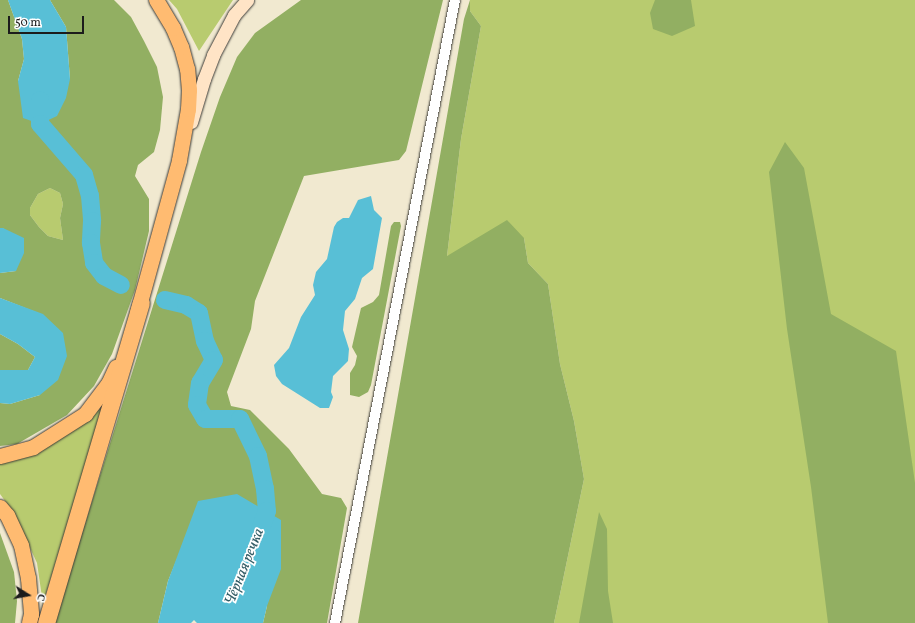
<!DOCTYPE html>
<html>
<head>
<meta charset="utf-8">
<style>
  body { margin:0 }
  #map { position:relative; width:915px; height:623px; overflow:hidden; background:#f1e9d0; font-family:Vollkorn,serif }
  div>[style] { position:absolute }
  .green>* { inset:0; background:#b8cb6f }
  .forest>* { inset:0; background:#92af62 }
  .water>* { inset:0; background:#58bfd6 }
  .river>* { height:18px; margin:-9px; padding:0 9px; transform-origin:9px; border-radius:9px; background:#58bfd6 }
  .roads { filter:drop-shadow(0 0 1px #3c3b37) drop-shadow(0 0 1px #3c3b37) }
  .street>* { height:10px; margin:-5px; padding:0 5px; transform-origin:5px; border-radius:5px; background:#fff }
  .secondary>* { height:13px; margin:-6.5px; padding:0 6.5px; transform-origin:6.5px; border-radius:6.5px; background:#ffe4c6 }
  .primary>* { height:15px; margin:-7.5px; padding:0 7.5px; transform-origin:7.5px; border-radius:7.5px; background:#ffbb71 }
  .highway>* { height:17px; margin:-8.5px; padding:0 8.5px; transform-origin:8.5px; border-radius:8.5px; background:#ffbb71 }
  span { translate:-50% -50%; white-space:nowrap; text-align:center; line-height:1.15; -webkit-text-stroke:3.5px #fff; paint-order:stroke }
  .water-label { font-size:15px; color:#345d66; font-style:italic }
  .north { position:absolute; left:8px; top:575px; width:40px; height:40px; -webkit-text-stroke:3px #fff; paint-order:stroke; rotate:101deg; font-size:11px; font-weight:700; line-height:16px; text-align:center; color:#1c1c1c }
  .north::after { content:''; display:block; margin:auto; width:14px; height:18px; background:#1c1c1c; clip-path:polygon(50% 0,100% 100%,50% 72%,0 100%) }
  .scale { position:absolute; left:8px; top:16px; width:76px; height:18px; box-sizing:border-box; border:2px solid #1c1c1c; border-top:0; padding-left:5px; font-size:12px; line-height:14px; white-space:nowrap; color:#1c1c1c; -webkit-text-stroke:3px #fff; paint-order:stroke }
</style>
</head>
<body>
<div id="map">
  <div class="green">
    <div style="clip-path:polygon(169px 0,233px 0,199px 51px,177px 9px)"></div>
    <div style="clip-path:polygon(470px 0,915px 0,915px 623px,554px 623px,584px 479px,574px 421px,560px 364px,548px 284px,528px 263px,524px 238px,447px 256px,461px 139px,481px 26px,470px 11px)"></div>
    <div style="clip-path:polygon(50px 188px,60px 193px,63px 204px,60px 218px,63px 240px,48px 236px,39px 227px,30px 215px,30px 208px,38px 194px)"></div>
    <div style="clip-path:polygon(103px 406px,43px 604px,37px 563px,14px 513px,0 494px,0 461px,79px 426px)"></div>
  </div>
  <div class="forest">
    <div style="clip-path:polygon(evenodd,0 0,8px 0,22px 39px,24px 59px,18px 81px,70px 79px,66px 27px,50px 0,114px 0,131px 17px,144px 41px,157px 67px,163px 97px,160px 130px,154px 152px,138px 165px,135px 176px,149px 199px,149px 231px,135px 290px,112px 354px,94px 386px,67px 415px,17px 444px,0 446px,0 403px,10px 404px,40px 395px,43px 315px,0 298px,0 273px,16px 271px,3px 228px,0 228px,0 0,50px 188px,60px 193px,63px 204px,60px 218px,63px 240px,48px 236px,39px 227px,30px 215px,30px 208px,38px 194px,50px 188px)"></div>
    <div style="clip-path:polygon(301px 0,443px 0,406px 151px,399px 160px,304px 176px,255px 301px,251px 329px,227px 392px,231px 406px,250px 410px,289px 449px,322px 494px,341px 498px,347px 508px,327px 623px,263px 623px,267px 606px,177px 559px,168px 581px,158px 623px,54px 623px,201px 152px,220px 97px,237px 57px,255px 33px)"></div>
    <div style="clip-path:polygon(470px 0,470px 11px,481px 26px,461px 139px,447px 256px,507px 220px,524px 238px,528px 263px,548px 284px,560px 364px,574px 421px,584px 479px,554px 623px,358px 623px,464px 19px)"></div>
    <div style="clip-path:polygon(655px 0,691px 0,695px 26px,672px 36px,653px 29px,650px 13px)"></div>
    <div style="clip-path:polygon(785px 142px,804px 168px,831px 314px,896px 351px,915px 483px,915px 623px,828px 623px,811px 487px,787px 329px,769px 172px)"></div>
    <div style="clip-path:polygon(394px 222px,400px 222px,401px 226px,371px 385px,368px 392px,359px 397px,350px 395px,350px 373px,355px 365px,357px 356px,352px 347px,361px 308px,373px 302px,379px 295px,391px 226px)"></div>
    <div style="clip-path:polygon(0 334px,18px 344px,35px 357px,28px 370px,0 370px)"></div>
    <div style="clip-path:polygon(599px 512px,607px 529px,608px 591px,613px 623px,579px 623px)"></div>
    <div style="clip-path:polygon(0 533px,14px 572px,17px 601px,15px 623px,0 623px)"></div>
  </div>
  <div class="water">
    <div style="clip-path:polygon(8px 0,50px 0,66px 27px,70px 79px,66px 98px,57px 116px,40px 124px,23px 118px,18px 81px,24px 59px,22px 39px)"></div>
    <div style="clip-path:polygon(371px 196px,374px 210px,382px 218px,373px 269px,362px 278px,355px 299px,345px 311px,343px 330px,349px 349px,348px 361px,333px 376px,331px 392px,333px 397px,329px 408px,320px 408px,282px 384px,276px 376px,274px 365px,289px 348px,301px 317px,315px 295px,313px 285px,316px 272px,327px 259px,334px 227px,337px 222px,343px 218px,349px 218px,358px 200px)"></div>
    <div style="clip-path:polygon(0 228px,3px 228px,24px 238px,24px 253px,16px 271px,0 273px)"></div>
    <div style="clip-path:polygon(0 298px,43px 314px,63px 333px,67px 356px,58px 380px,40px 395px,10px 404px,0 403px,0 370px,28px 370px,35px 357px,18px 344px,0 334px)"></div>
    <div style="clip-path:polygon(237px 494px,281px 520px,281px 569px,267px 606px,263px 623px,197px 623px,194px 620px,191px 623px,158px 623px,168px 581px,198px 501px)"></div>
  </div>
  <div class="river">
    <div style="left:40px;top:100px;width:24px;rotate:90deg"></div>
    <div style="left:40px;top:124px;width:67px;rotate:49.2deg"></div>
    <div style="left:84px;top:175px;width:22px;rotate:74deg"></div>
    <div style="left:90px;top:196px;width:25px;rotate:85deg"></div>
    <div style="left:92px;top:221px;width:22px;rotate:93deg"></div>
    <div style="left:91px;top:243px;width:20px;rotate:81deg"></div>
    <div style="left:94px;top:263px;width:16px;rotate:52deg"></div>
    <div style="left:104px;top:276px;width:19px;rotate:28deg"></div>
    <div style="left:165px;top:300px;width:22px;rotate:13deg"></div>
    <div style="left:186px;top:305px;width:15px;rotate:32deg"></div>
    <div style="left:199px;top:313px;width:29px;rotate:78deg"></div>
    <div style="left:205px;top:341px;width:21px;rotate:65deg"></div>
    <div style="left:214px;top:360px;width:27px;rotate:121deg"></div>
    <div style="left:200px;top:383px;width:22px;rotate:98deg"></div>
    <div style="left:197px;top:405px;width:16px;rotate:60deg"></div>
    <div style="left:205px;top:419px;width:35px"></div>
    <div style="left:240px;top:419px;width:41px;rotate:64.1deg"></div>
    <div style="left:258px;top:456px;width:34px;rotate:78deg"></div>
    <div style="left:265px;top:489px;width:22px;rotate:85deg"></div>
    <div style="left:267px;top:511px;width:23px;rotate:110deg"></div>
  </div>
  <div class="roads">
    <div class="street">
      <div style="left:335px;top:623px;width:634px;rotate:-79.1deg"></div>
    </div>
    <div class="secondary">
      <div style="left:191px;top:122px;width:45px;rotate:-73.2deg"></div>
      <div style="left:204px;top:79px;width:26px;rotate:-69deg"></div>
      <div style="left:213px;top:55px;width:45px;rotate:-62.3deg"></div>
      <div style="left:234px;top:15px;width:20px;rotate:-49deg"></div>
    </div>
    <div class="primary">
      <div style="left:137px;top:313px;width:159px;rotate:-74.6deg"></div>
      <div style="left:179px;top:160px;width:52px;rotate:-80deg"></div>
      <div style="left:188px;top:109px;width:19px;rotate:-87deg"></div>
      <div style="left:189px;top:90px;width:21px;rotate:-95deg"></div>
      <div style="left:187px;top:69px;width:23px;rotate:-105deg"></div>
      <div style="left:181px;top:47px;width:21px;rotate:-113deg"></div>
      <div style="left:173px;top:28px;width:33px;rotate:-121deg"></div>
      <div style="left:0;top:456px;width:34px;rotate:-15deg"></div>
      <div style="left:33px;top:447px;width:62px;rotate:-32.4deg"></div>
      <div style="left:85px;top:414px;width:38px;rotate:-53deg"></div>
      <div style="left:108px;top:384px;width:19px;rotate:-65deg"></div>
      <div style="left:0;top:507px;width:11px;rotate:49deg"></div>
      <div style="left:7px;top:515px;width:33px;rotate:65deg"></div>
      <div style="left:21px;top:545px;width:34px;rotate:78deg"></div>
      <div style="left:28px;top:578px;width:36px;rotate:85deg"></div>
      <div style="left:31px;top:614px;width:9px;rotate:103deg"></div>
    </div>
    <div class="highway">
      <div style="left:46px;top:623px;width:334px;rotate:-73.5deg"></div>
    </div>
  </div>
  <div class="water-label">
    <span style="left:245px;top:567px;rotate:-68deg">Чёрная речка</span>
  </div>
  <div class="north">С</div>
  <div class="scale">50 m</div>
</div>
</body>
</html>
